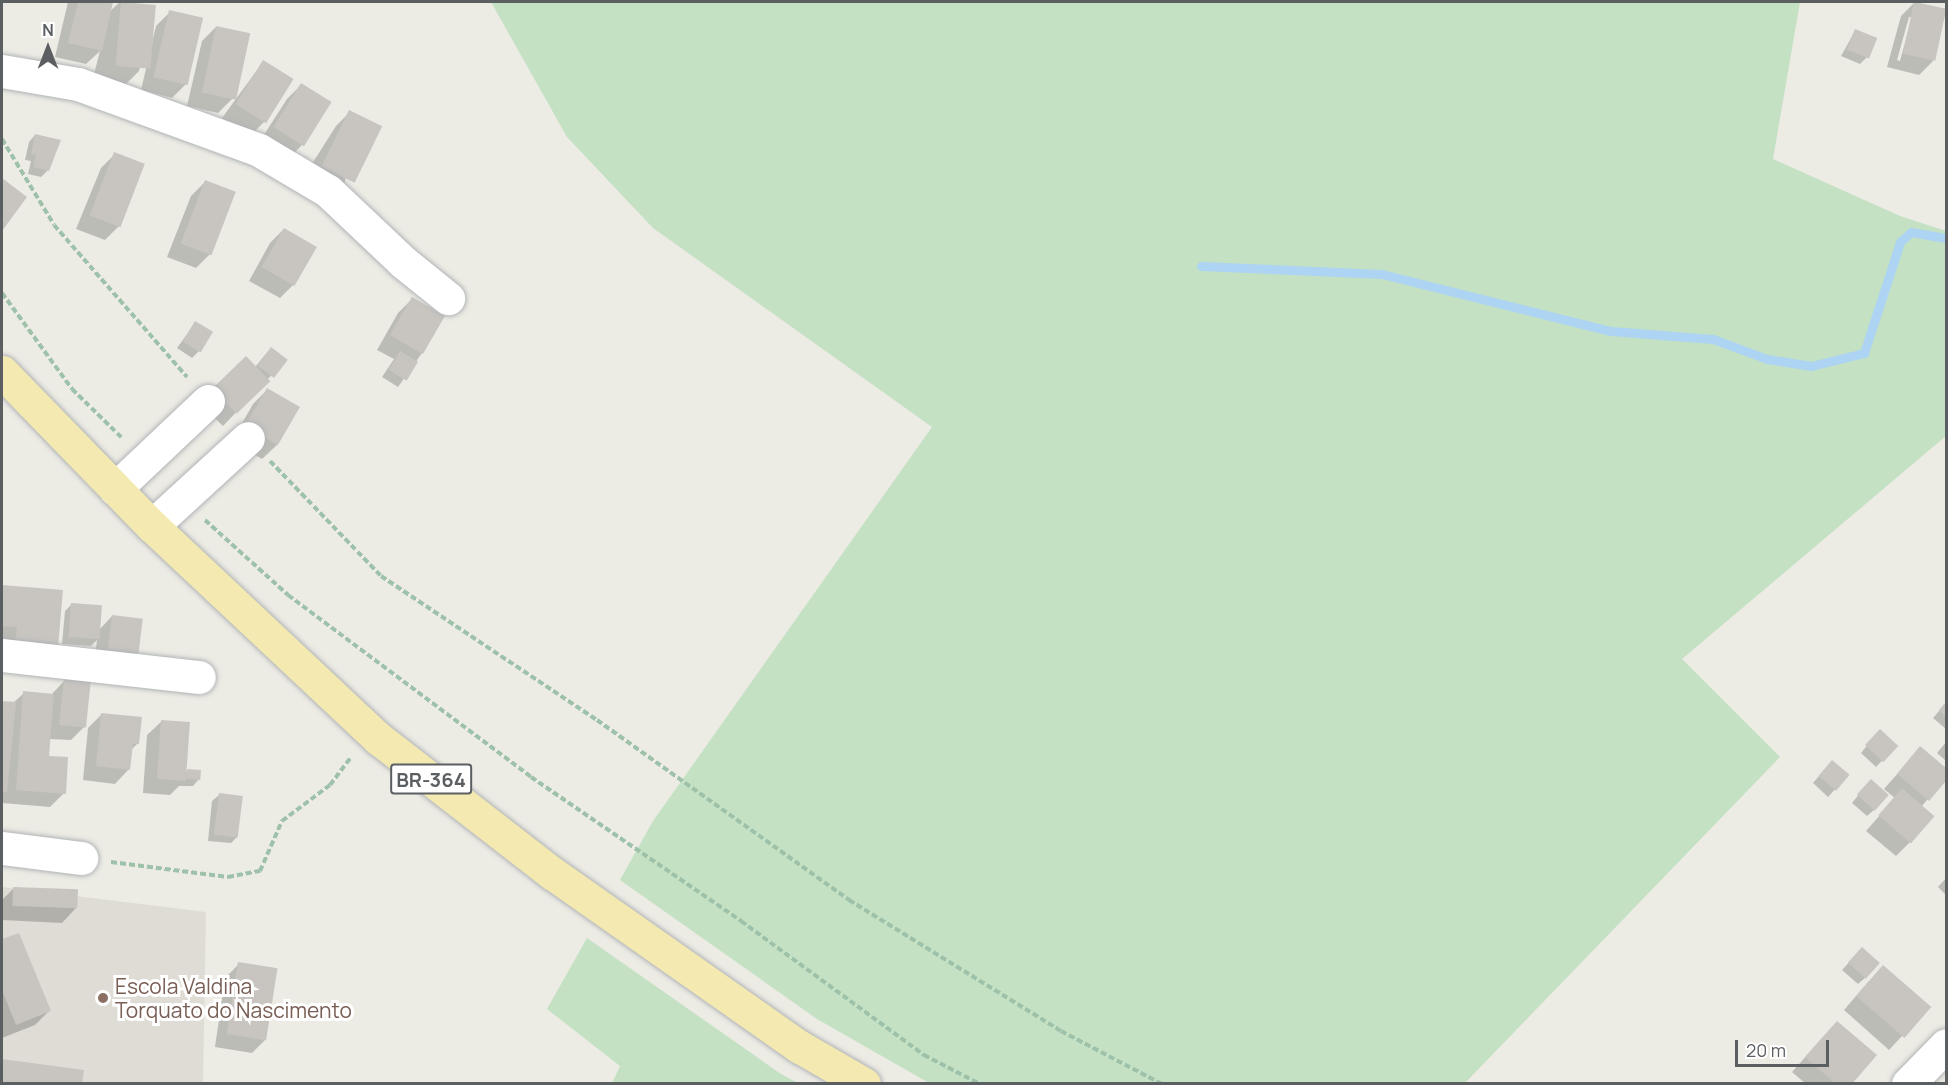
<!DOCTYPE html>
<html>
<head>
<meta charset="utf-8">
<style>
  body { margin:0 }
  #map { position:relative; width:1948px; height:1085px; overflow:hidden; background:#ecebe4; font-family:Manrope,sans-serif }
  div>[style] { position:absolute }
  .education>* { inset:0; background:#dfdcd5 }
  .green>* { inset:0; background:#c4e1c4 }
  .shadow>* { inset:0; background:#0003; transform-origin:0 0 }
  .stream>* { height:9px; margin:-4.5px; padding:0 4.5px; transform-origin:4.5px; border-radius:4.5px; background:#add4f3 }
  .building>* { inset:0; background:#c8c5c0; transform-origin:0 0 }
  .path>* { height:4px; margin-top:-2px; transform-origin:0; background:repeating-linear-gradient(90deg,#9ec1a9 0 6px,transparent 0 9px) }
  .roads { filter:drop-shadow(0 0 2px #b1b4b7) drop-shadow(0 0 2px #b1b4b7) }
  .minor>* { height:33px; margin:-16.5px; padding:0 16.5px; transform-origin:16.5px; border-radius:16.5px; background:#fff }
  .major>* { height:33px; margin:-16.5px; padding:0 16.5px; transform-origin:16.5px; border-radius:16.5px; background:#f4eab1 }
  .dots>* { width:16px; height:16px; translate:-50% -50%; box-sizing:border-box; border:3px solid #fff; border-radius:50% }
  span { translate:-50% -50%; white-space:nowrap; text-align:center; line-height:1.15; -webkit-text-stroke:6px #fff; paint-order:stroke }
  .shield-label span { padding:2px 4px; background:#fff; border:2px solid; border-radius:4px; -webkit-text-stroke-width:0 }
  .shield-label { font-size:20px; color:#5c5f62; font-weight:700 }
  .education-label { font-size:21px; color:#785e54 }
  .left { translate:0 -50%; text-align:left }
  .frame { position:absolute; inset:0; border:3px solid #5c5f62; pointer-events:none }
  .north { position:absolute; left:18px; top:18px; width:60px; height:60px; -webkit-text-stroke:4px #fff; paint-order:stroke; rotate:0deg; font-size:16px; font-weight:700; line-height:24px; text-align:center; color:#5c5f62 }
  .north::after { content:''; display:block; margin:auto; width:21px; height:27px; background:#5c5f62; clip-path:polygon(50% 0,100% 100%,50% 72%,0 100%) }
  .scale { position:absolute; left:1735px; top:1040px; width:94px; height:27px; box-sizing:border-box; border:3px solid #5c5f62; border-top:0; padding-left:8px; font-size:18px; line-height:21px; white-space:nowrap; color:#5c5f62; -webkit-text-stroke:4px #fff; paint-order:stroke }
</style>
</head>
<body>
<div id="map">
  <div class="education">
    <div style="clip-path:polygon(2px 887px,206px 912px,203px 1083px,2px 1084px)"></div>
  </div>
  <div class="green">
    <div style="clip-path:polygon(491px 2px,1800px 2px,1773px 159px,1900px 216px,1946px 231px,1946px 436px,1682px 659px,1780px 757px,1465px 1083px,929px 1083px,817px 1019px,620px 880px,653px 821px,932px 427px,653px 228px,567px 137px)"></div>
    <div style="clip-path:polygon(587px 938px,781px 1074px,798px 1083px,612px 1083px,620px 1066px,547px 1009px)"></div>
  </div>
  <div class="shadow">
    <div style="clip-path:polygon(68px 2px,112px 2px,109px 12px,120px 2px,154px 6px,139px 71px,125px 85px,93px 78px,100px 51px,86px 64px,55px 57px)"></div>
    <div style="clip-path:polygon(evenodd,1915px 2px,1946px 10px,1933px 61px,1919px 75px,1887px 67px,1901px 16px,1915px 2px,1909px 17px,1912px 17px,1900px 61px,1897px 60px,1909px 17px)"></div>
    <div style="clip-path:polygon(170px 12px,186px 84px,172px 98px,141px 90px,156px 26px)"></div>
    <div style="clip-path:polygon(216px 27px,232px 99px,218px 113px,187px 106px,202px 41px)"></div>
    <div style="clip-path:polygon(1855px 31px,1867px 57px,1860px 64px,1841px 56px)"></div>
    <div style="clip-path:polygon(263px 62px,264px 122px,250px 136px,222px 118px)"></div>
    <div style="clip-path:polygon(301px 85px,302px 145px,288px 159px,260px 141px,287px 99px)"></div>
    <div style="clip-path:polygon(350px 112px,345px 182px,331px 196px,303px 178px,336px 126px)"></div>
    <div style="clip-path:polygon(35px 135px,48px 170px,41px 177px,28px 174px,31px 161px,25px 160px,29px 142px)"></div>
    <div style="clip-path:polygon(115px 154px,119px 226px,105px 240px,76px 229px,101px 168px)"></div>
    <div style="clip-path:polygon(2px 180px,25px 197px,2px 229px)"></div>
    <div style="clip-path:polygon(205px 182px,210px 254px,196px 268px,167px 257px,191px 196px)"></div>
    <div style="clip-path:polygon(284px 229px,315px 247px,294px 284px,280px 298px,249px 281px,270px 243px)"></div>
    <div style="clip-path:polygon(412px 299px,422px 353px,398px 387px,382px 377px,394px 359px,377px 350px,398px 313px)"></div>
    <div style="clip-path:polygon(195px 323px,199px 351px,192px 358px,177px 348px)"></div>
    <div style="clip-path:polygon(265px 355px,285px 361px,223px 426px,200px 404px,255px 367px)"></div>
    <div style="clip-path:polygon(267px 390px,277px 445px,262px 459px,232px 441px,253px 404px)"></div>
    <div style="left:2px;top:586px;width:59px;height:54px;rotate:6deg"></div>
    <div style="clip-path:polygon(71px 605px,99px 630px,112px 616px,137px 653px,94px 664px,97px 640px,91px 646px,62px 644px,65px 611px)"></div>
    <div style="clip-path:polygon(65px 680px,85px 726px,71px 740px,49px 739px,48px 757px,64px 793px,50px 807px,2px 803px,2px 702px,13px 703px,24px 693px,51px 695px)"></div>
    <div style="clip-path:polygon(1946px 703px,1946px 729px,1933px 718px)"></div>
    <div style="clip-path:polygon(102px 714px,138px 743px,131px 750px,129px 769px,115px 784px,83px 780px,88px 728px)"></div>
    <div style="clip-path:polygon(162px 721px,184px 774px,188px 771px,199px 779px,193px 786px,179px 786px,170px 795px,143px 793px,147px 735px)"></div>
    <div style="clip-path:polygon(1873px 738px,1896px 746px,1876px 767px,1861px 753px)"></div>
    <div style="clip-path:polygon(1946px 742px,1946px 761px,1937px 753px)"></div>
    <div style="clip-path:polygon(1920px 748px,1946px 770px,1946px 778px,1921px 807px,1910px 842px,1896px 856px,1866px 831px,1895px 798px,1884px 789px)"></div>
    <div style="clip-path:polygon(1826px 768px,1848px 775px,1828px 797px,1813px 783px)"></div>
    <div style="clip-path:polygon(1864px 788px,1874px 810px,1867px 816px,1852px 803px)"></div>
    <div style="clip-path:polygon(219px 795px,237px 837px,231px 843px,208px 841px,212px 801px)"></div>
    <div style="clip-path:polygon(1946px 878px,1946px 895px,1938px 887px)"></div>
    <div style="clip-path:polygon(14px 888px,76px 908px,62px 923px,2px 920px,2px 900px)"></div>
    <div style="clip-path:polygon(18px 934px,49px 1011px,35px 1025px,2px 1038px,2px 941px)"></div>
    <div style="clip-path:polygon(1855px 956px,1865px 978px,1858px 984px,1842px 970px)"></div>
    <div style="clip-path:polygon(239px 964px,266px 1039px,252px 1053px,215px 1047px,225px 978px)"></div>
    <div style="clip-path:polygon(1869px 981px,1929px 1007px,1889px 1050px,1844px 1010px)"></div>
    <div style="clip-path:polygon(1823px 1037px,1850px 1084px,1806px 1084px,1792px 1072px)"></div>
  </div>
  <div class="stream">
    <div style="left:1201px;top:266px;width:181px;rotate:2.5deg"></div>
    <div style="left:1382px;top:274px;width:236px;rotate:14deg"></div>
    <div style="left:1611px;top:331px;width:102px;rotate:4.5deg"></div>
    <div style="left:1713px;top:339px;width:58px;rotate:20.3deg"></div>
    <div style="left:1767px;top:359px;width:45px;rotate:9deg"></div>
    <div style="left:1811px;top:366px;width:55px;rotate:-13.8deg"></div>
    <div style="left:1864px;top:353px;width:117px;rotate:-72deg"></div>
    <div style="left:1900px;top:242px;width:15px;rotate:-42deg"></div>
    <div style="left:1911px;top:232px;width:36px;rotate:10deg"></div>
  </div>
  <div class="building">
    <div style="clip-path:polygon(78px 2px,113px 2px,102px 51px,68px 43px)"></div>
    <div style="left:121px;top:2px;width:35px;height:64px;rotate:5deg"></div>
    <div style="left:1914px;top:2px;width:33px;height:53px;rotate:12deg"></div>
    <div style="left:169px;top:10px;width:35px;height:69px;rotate:13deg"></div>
    <div style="left:216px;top:26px;width:35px;height:68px;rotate:12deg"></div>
    <div style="left:1855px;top:29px;width:24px;height:22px;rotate:22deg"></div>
    <div style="left:263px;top:60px;width:36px;height:52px;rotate:32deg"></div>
    <div style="left:301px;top:83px;width:36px;height:52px;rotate:32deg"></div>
    <div style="left:349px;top:110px;width:37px;height:63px;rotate:26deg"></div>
    <div style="clip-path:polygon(35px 134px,61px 140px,49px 171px,33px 167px,36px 155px,31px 154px)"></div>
    <div style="left:114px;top:152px;width:33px;height:68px;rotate:21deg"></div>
    <div style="clip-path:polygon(2px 178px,27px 197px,2px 231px)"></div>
    <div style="left:205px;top:180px;width:33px;height:68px;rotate:21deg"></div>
    <div style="left:284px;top:228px;width:38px;height:45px;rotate:30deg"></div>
    <div style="left:412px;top:297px;width:38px;height:44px;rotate:30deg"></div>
    <div style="left:195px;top:321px;width:21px;height:24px;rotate:31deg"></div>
    <div style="left:271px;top:347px;width:21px;height:23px;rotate:37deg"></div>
    <div style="left:400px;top:351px;width:21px;height:22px;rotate:31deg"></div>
    <div style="left:246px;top:356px;width:35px;height:47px;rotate:46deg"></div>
    <div style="left:267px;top:388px;width:38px;height:44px;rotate:30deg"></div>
    <div style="clip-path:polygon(2px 585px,63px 590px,58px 647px,15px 643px,17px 627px,2px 626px)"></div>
    <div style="left:71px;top:603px;width:31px;height:34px;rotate:4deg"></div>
    <div style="left:112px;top:615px;width:31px;height:35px;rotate:7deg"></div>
    <div style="left:64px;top:678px;width:27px;height:47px;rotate:6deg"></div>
    <div style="clip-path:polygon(23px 691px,54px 694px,49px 756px,68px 757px,66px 794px,16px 790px)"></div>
    <div style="clip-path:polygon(2px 701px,16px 702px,7px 792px,2px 792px)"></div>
    <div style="clip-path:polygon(1946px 702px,1946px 717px,1939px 710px)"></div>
    <div style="clip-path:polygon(101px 713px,142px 717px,139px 744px,133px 744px,130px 770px,96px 766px)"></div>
    <div style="left:161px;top:720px;width:29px;height:59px;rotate:4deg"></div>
    <div style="left:1880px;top:729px;width:25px;height:22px;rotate:43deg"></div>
    <div style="clip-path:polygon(1920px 746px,1946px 768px,1946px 781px,1929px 801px,1897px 774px)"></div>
    <div style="left:1832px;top:760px;width:23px;height:21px;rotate:40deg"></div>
    <div style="left:187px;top:769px;width:14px;height:10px;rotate:4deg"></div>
    <div style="left:1871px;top:779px;width:24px;height:21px;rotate:42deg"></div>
    <div style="left:1902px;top:788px;width:43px;height:36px;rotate:41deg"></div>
    <div style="left:219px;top:793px;width:24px;height:42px;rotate:7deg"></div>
    <div style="left:13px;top:887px;width:65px;height:19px;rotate:2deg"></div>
    <div style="clip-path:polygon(19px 933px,51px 1011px,16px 1025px,2px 990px,2px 939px)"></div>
    <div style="left:1862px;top:947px;width:24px;height:21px;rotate:42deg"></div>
    <div style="left:238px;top:962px;width:40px;height:73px;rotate:9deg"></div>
    <div style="left:1883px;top:965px;width:64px;height:41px;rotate:41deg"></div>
    <div style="clip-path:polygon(1837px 1021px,1877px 1055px,1852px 1084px,1836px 1084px,1805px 1057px)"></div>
    <div style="clip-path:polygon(2px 1059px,84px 1070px,82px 1084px,2px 1084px)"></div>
  </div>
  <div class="path">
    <div style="left:2px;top:139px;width:100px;rotate:58.8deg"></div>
    <div style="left:54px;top:225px;width:202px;rotate:48.8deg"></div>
    <div style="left:2px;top:293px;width:119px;rotate:53.9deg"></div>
    <div style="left:72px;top:389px;width:71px;rotate:44.4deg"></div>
    <div style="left:270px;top:461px;width:160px;rotate:46deg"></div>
    <div style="left:381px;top:576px;width:260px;rotate:33.7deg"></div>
    <div style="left:597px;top:720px;width:310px;rotate:35.5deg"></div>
    <div style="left:849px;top:900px;width:249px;rotate:31.7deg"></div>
    <div style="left:1061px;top:1031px;width:114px;rotate:27.7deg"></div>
    <div style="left:205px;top:520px;width:112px;rotate:42.1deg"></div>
    <div style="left:288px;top:595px;width:304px;rotate:36.8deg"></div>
    <div style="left:531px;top:777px;width:255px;rotate:34.4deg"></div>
    <div style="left:741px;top:921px;width:227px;rotate:36.2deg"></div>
    <div style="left:924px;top:1055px;width:63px;rotate:27.4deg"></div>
    <div style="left:111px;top:862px;width:118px;rotate:7.3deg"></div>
    <div style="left:228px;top:877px;width:33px;rotate:-11deg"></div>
    <div style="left:260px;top:871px;width:55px;rotate:-66.3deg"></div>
    <div style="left:282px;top:821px;width:60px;rotate:-36.9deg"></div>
    <div style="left:330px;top:785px;width:36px;rotate:-53deg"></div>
  </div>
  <div class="roads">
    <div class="minor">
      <div style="left:2px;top:71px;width:77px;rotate:9.7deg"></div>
      <div style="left:78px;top:84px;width:193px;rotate:20deg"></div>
      <div style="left:259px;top:150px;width:80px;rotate:30.7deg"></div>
      <div style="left:328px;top:191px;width:103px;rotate:43.4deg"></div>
      <div style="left:403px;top:262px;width:58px;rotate:38.7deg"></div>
      <div style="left:115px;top:489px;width:128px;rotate:-43.4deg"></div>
      <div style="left:152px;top:526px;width:130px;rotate:-42.5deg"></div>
      <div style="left:2px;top:655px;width:198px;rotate:6.4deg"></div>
      <div style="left:2px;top:848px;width:80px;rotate:7.2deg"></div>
      <div style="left:1908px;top:1084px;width:54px;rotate:-45.7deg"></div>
    </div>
    <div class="major">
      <div style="left:2px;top:372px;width:215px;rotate:45.8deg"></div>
      <div style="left:152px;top:526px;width:311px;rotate:43.2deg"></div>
      <div style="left:379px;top:739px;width:219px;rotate:37.8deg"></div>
      <div style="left:552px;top:873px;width:303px;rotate:35.1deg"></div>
      <div style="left:800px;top:1047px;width:74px;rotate:30deg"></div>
    </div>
  </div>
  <div class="dots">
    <div style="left:103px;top:998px;background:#8d6e63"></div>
  </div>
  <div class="shield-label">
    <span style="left:431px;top:779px">BR-364</span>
  </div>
  <div class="education-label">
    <span class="left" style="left:115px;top:998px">Escola Valdina<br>Torquato do Nascimento</span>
  </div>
  <div class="frame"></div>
  <div class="north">N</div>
  <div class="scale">20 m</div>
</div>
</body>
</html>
